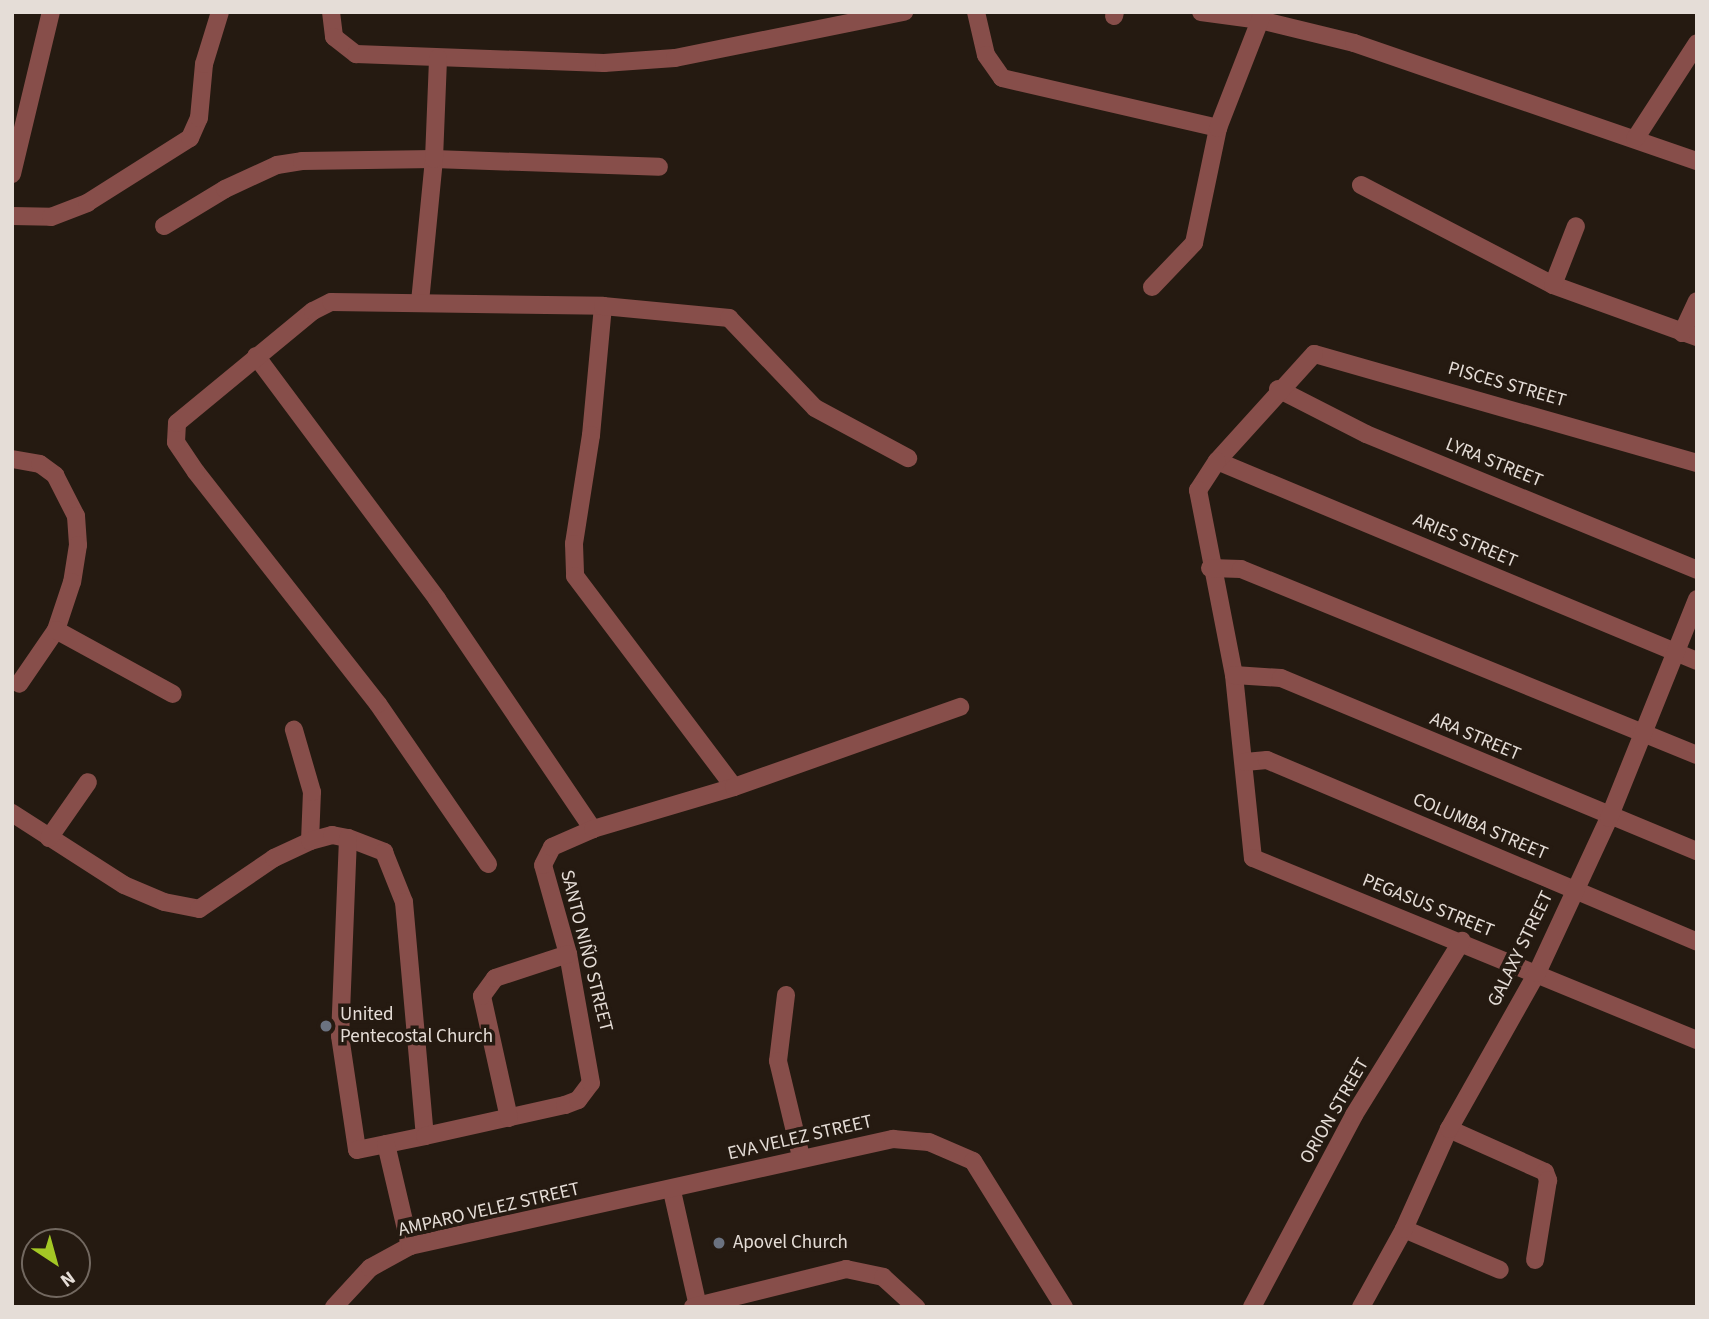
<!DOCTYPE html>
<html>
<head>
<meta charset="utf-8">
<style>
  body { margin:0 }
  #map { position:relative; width:1709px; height:1319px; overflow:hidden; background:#251a11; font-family:"Source Sans 3",sans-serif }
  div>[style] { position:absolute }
  .minor>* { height:18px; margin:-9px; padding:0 9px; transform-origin:9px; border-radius:9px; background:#874e4a }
  .dots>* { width:19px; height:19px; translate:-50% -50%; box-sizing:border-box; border:4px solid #251a11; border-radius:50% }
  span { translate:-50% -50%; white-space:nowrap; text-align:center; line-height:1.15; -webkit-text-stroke:7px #251a11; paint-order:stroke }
  .street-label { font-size:19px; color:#e5ddd7 }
  .poi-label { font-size:19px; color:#e5ddd7 }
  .left { translate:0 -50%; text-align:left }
  .frame { position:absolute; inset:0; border:14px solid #e5ddd7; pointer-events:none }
  .north { position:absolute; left:21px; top:1228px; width:70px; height:70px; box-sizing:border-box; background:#251a11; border:2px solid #726860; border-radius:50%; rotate:144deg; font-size:19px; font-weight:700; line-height:28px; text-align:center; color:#e5ddd7 }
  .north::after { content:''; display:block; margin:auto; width:24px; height:32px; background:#a4c825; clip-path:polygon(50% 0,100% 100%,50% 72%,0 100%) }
</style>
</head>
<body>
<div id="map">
  <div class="minor">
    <div style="left:331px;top:12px;width:25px;rotate:83deg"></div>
    <div style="left:334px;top:37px;width:28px;rotate:38deg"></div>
    <div style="left:356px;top:54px;width:248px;rotate:2.1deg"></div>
    <div style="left:604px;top:63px;width:71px;rotate:-4deg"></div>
    <div style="left:675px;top:58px;width:234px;rotate:-11.4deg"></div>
    <div style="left:976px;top:12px;width:44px;rotate:76.9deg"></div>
    <div style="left:986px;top:55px;width:28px;rotate:55deg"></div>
    <div style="left:1002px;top:78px;width:222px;rotate:13deg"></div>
    <div style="left:1201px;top:12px;width:60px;rotate:7.7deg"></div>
    <div style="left:1260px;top:20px;width:97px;rotate:13.7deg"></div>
    <div style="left:1354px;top:43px;width:363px;rotate:19deg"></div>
    <div style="left:1114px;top:16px;width:4px;rotate:-76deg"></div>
    <div style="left:1635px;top:139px;width:114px;rotate:-57.1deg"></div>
    <div style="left:12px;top:174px;width:167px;rotate:-76.5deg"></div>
    <div style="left:1361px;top:185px;width:216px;rotate:27.5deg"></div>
    <div style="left:1553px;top:285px;width:153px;rotate:19.9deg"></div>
    <div style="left:12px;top:216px;width:39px;rotate:1deg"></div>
    <div style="left:51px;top:217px;width:39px;rotate:-21deg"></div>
    <div style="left:87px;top:203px;width:122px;rotate:-32.3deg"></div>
    <div style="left:190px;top:138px;width:22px;rotate:-66deg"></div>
    <div style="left:199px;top:118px;width:54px;rotate:-84.7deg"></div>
    <div style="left:204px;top:64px;width:54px;rotate:-72.9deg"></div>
    <div style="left:164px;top:226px;width:71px;rotate:-31.2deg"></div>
    <div style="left:225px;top:189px;width:57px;rotate:-24.8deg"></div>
    <div style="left:277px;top:165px;width:25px;rotate:-9deg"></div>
    <div style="left:302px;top:161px;width:132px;rotate:-0.9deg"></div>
    <div style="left:434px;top:159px;width:225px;rotate:2deg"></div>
    <div style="left:1553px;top:285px;width:63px;rotate:-68.7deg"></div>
    <div style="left:1152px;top:287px;width:61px;rotate:-46.3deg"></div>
    <div style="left:1194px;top:243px;width:117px;rotate:-78.2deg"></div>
    <div style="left:1218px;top:128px;width:116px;rotate:-68.7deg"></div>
    <div style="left:420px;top:302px;width:144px;rotate:-84.4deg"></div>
    <div style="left:434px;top:159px;width:101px;rotate:-87.7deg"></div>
    <div style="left:603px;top:306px;width:130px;rotate:95.3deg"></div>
    <div style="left:591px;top:435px;width:110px;rotate:98.9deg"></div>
    <div style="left:574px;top:544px;width:32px;rotate:88deg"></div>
    <div style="left:575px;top:576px;width:264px;rotate:53deg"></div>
    <div style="left:1682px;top:333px;width:35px;rotate:-65deg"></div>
    <div style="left:256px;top:356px;width:303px;rotate:53.3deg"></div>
    <div style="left:437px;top:599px;width:278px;rotate:55.9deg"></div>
    <div style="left:1278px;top:389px;width:99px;rotate:27.1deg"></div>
    <div style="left:1366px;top:434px;width:358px;rotate:22.3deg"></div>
    <div style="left:12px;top:459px;width:28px;rotate:10deg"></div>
    <div style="left:40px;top:464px;width:19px;rotate:36deg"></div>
    <div style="left:55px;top:475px;width:46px;rotate:62.9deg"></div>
    <div style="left:76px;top:516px;width:29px;rotate:86deg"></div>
    <div style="left:78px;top:545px;width:37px;rotate:99deg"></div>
    <div style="left:72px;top:582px;width:51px;rotate:108.4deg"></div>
    <div style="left:56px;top:630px;width:65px;rotate:124.4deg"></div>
    <div style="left:1217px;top:461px;width:520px;rotate:22.62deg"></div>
    <div style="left:1697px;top:463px;width:398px;rotate:-164.1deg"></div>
    <div style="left:1314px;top:354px;width:144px;rotate:132.2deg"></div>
    <div style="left:1217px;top:461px;width:35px;rotate:123deg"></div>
    <div style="left:1198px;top:490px;width:188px;rotate:79deg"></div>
    <div style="left:1234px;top:675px;width:184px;rotate:84.1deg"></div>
    <div style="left:1253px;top:858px;width:480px;rotate:22.3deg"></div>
    <div style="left:1210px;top:568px;width:31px;rotate:2deg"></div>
    <div style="left:1241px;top:569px;width:492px;rotate:22.2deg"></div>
    <div style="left:56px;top:630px;width:133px;rotate:28.7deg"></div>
    <div style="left:1234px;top:675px;width:47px;rotate:3.7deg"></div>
    <div style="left:1281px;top:678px;width:451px;rotate:22.6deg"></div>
    <div style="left:1245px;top:762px;width:22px;rotate:-5deg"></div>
    <div style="left:1267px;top:760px;width:467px;rotate:22.9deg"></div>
    <div style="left:12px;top:813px;width:133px;rotate:32.7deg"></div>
    <div style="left:124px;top:885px;width:43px;rotate:23deg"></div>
    <div style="left:164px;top:902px;width:36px;rotate:11deg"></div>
    <div style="left:199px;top:909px;width:91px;rotate:-34.2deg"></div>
    <div style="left:274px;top:858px;width:40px;rotate:-25deg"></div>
    <div style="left:310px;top:841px;width:49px;rotate:-87.7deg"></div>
    <div style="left:312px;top:792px;width:65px;rotate:-106.2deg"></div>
    <div style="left:49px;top:838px;width:68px;rotate:-55.1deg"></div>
    <div style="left:348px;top:838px;width:39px;rotate:21deg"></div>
    <div style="left:384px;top:852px;width:54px;rotate:68.2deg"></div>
    <div style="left:404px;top:902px;width:235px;rotate:84.9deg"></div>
    <div style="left:310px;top:841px;width:23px;rotate:-15deg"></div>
    <div style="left:332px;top:835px;width:16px;rotate:11deg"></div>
    <div style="left:348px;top:838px;width:198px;rotate:92.3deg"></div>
    <div style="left:340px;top:1036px;width:115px;rotate:81.5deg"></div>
    <div style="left:357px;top:1150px;width:69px;rotate:-11.6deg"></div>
    <div style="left:425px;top:1136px;width:143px;rotate:-12.5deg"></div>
    <div style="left:565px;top:1105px;width:14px;rotate:-21deg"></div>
    <div style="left:578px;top:1100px;width:21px;rotate:-53deg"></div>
    <div style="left:591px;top:1083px;width:131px;rotate:-100.1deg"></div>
    <div style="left:568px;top:954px;width:92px;rotate:-105.7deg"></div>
    <div style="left:543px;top:865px;width:20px;rotate:-63deg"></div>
    <div style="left:552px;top:847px;width:45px;rotate:-23.7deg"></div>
    <div style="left:593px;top:829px;width:147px;rotate:-16.6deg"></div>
    <div style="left:734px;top:787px;width:240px;rotate:-19.5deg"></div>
    <div style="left:488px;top:864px;width:194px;rotate:-124.5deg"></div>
    <div style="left:378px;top:704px;width:295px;rotate:-128.1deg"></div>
    <div style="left:196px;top:472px;width:36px;rotate:-124deg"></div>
    <div style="left:176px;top:442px;width:19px;rotate:-87deg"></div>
    <div style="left:177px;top:423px;width:176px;rotate:-39.5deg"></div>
    <div style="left:313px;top:311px;width:20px;rotate:-27deg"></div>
    <div style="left:331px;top:302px;width:272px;rotate:0.8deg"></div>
    <div style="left:603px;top:306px;width:127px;rotate:5.4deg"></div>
    <div style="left:729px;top:318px;width:124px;rotate:46.3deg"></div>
    <div style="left:815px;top:408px;width:106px;rotate:28.3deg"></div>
    <div style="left:786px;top:995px;width:66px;rotate:96.9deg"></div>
    <div style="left:778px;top:1061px;width:99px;rotate:76.5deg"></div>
    <div style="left:509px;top:1118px;width:125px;rotate:-102.5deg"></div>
    <div style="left:482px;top:996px;width:22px;rotate:-54deg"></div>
    <div style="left:495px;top:978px;width:77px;rotate:-18.2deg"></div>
    <div style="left:1449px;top:1129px;width:105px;rotate:24.1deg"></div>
    <div style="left:1545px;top:1172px;width:9px;rotate:69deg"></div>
    <div style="left:1548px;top:1180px;width:81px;rotate:99.2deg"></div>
    <div style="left:386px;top:1144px;width:105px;rotate:76.8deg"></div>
    <div style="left:672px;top:1191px;width:118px;rotate:77.3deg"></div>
    <div style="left:1404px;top:1229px;width:104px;rotate:23.1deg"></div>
    <div style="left:334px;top:1307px;width:53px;rotate:-47.3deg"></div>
    <div style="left:370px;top:1268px;width:46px;rotate:-28.8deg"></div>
    <div style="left:410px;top:1246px;width:495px;rotate:-12.5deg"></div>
    <div style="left:893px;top:1139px;width:36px;rotate:5deg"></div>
    <div style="left:929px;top:1142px;width:48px;rotate:23.4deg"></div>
    <div style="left:973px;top:1161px;width:172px;rotate:58.1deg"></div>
    <div style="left:693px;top:1307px;width:158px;rotate:-13.9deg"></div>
    <div style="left:846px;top:1269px;width:38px;rotate:12deg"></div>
    <div style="left:883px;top:1277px;width:45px;rotate:42.3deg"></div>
    <div style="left:1252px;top:1307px;width:217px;rotate:-62deg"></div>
    <div style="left:1354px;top:1115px;width:205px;rotate:-58.2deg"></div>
    <div style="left:1361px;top:1307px;width:89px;rotate:-61.1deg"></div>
    <div style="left:1404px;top:1229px;width:110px;rotate:-65.8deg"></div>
    <div style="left:1449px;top:1129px;width:179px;rotate:-60.6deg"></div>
    <div style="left:1537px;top:973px;width:171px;rotate:-65.1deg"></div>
    <div style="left:1609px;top:818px;width:236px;rotate:-68.1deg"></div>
  </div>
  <div class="dots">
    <div style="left:326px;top:1026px;background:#6b7280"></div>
    <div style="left:719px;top:1243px;background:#6b7280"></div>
  </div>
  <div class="street-label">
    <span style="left:1507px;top:385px;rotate:16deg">PISCES STREET</span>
    <span style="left:1494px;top:463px;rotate:22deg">LYRA STREET</span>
    <span style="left:1465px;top:541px;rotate:23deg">ARIES STREET</span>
    <span style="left:1475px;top:737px;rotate:23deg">ARA STREET</span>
    <span style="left:1480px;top:827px;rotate:23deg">COLUMBA STREET</span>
    <span style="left:1428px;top:906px;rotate:22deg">PEGASUS STREET</span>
    <span style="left:1521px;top:949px;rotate:-64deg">GALAXY STREET</span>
    <span style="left:586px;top:951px;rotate:76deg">SANTO NIÑO STREET</span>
    <span style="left:1335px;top:1111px;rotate:-60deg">ORION STREET</span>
    <span style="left:800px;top:1138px;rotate:-13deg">EVA VELEZ STREET</span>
    <span style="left:489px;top:1210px;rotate:-13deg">AMPARO VELEZ STREET</span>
  </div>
  <div class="poi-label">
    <span class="left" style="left:340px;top:1026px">United<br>Pentecostal Church</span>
    <span class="left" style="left:733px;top:1243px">Apovel Church</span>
  </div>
  <div class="frame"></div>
  <div class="north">N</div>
</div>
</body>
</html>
